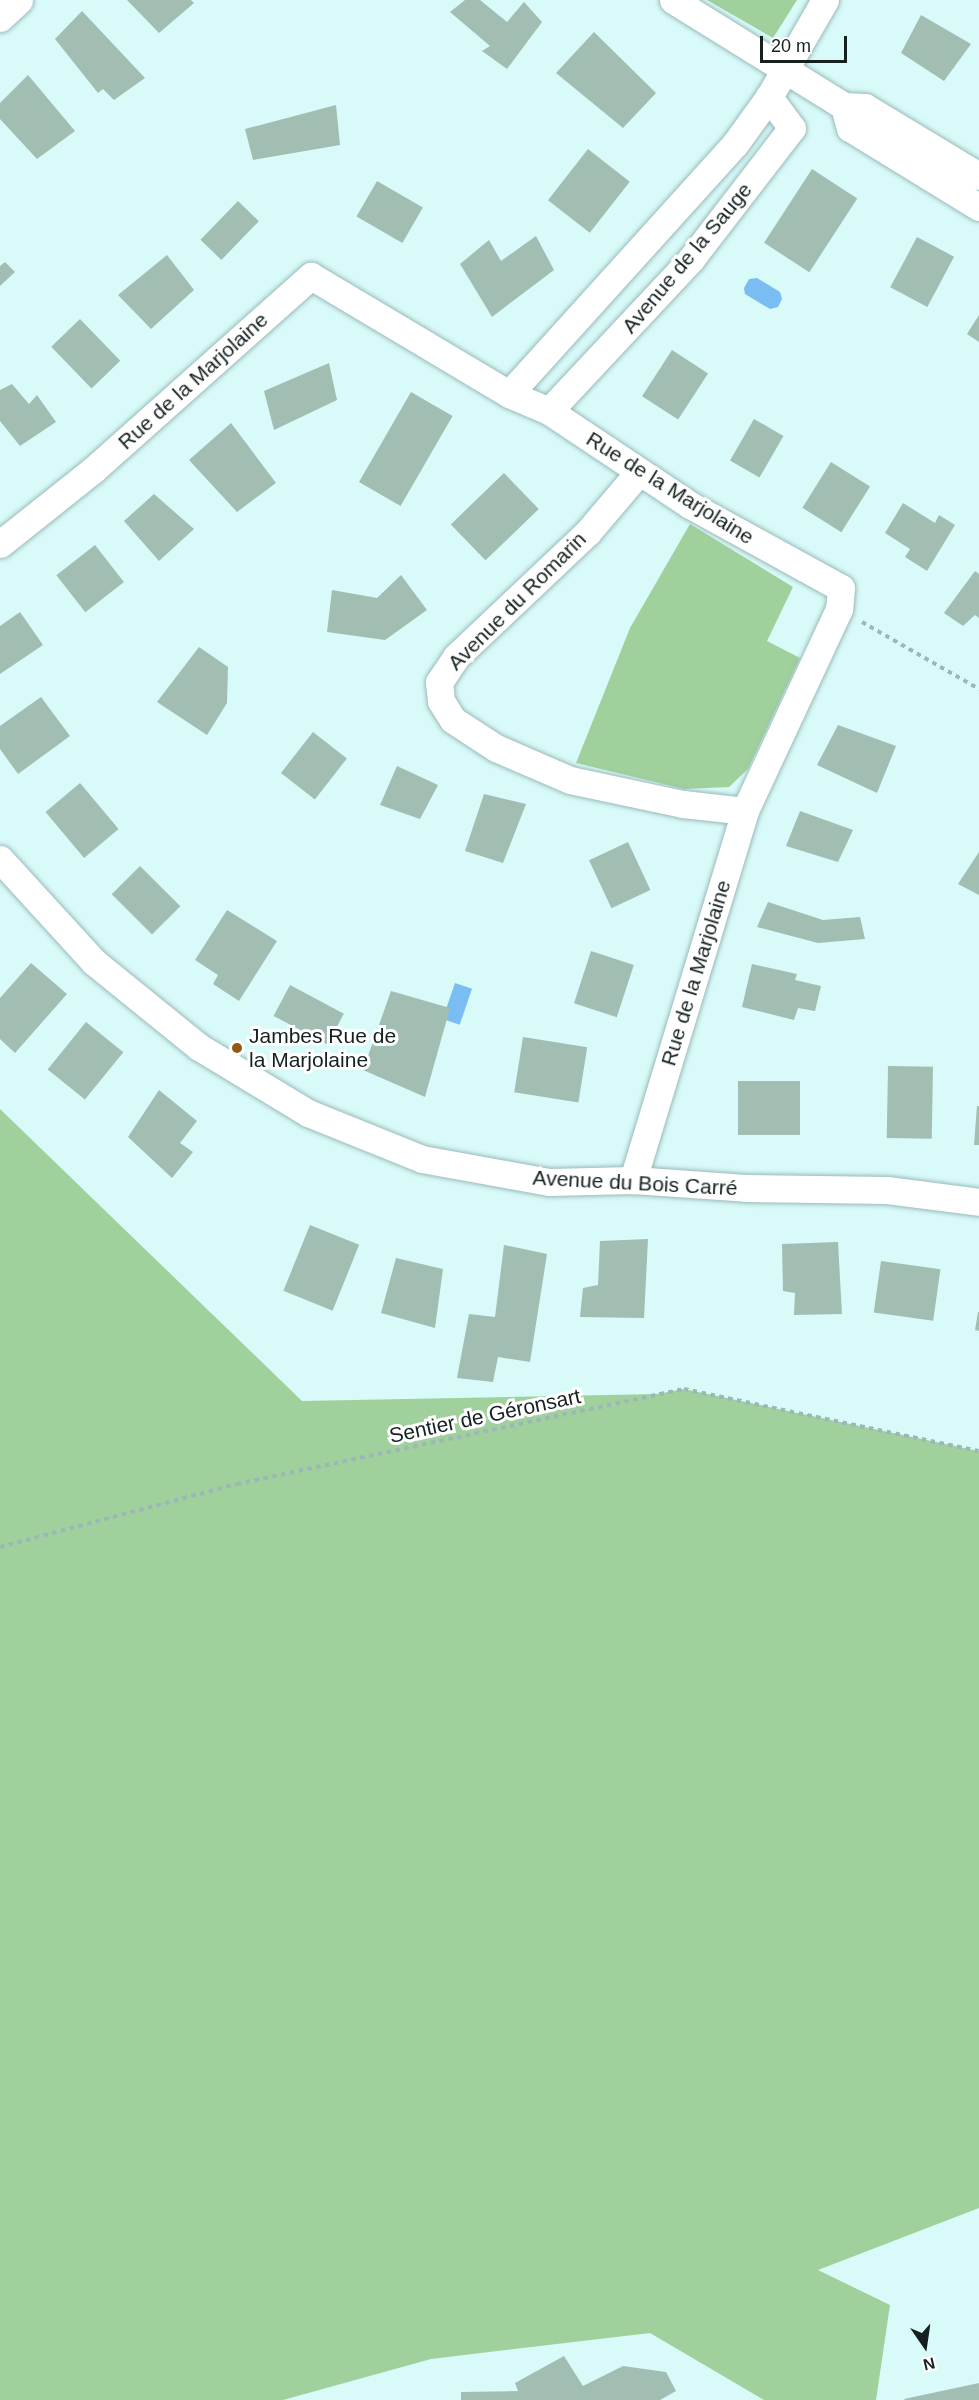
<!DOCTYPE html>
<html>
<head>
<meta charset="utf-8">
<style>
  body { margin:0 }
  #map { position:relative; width:979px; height:2400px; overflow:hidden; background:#d8faf9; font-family:Arial,sans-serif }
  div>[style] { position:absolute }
  .green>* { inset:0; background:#a0d09c }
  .water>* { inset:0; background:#7abdf3; transform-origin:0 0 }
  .building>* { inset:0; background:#a2beb2; transform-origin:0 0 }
  .path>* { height:4px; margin-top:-2px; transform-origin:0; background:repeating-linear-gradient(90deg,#9bb7b6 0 4.5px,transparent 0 9px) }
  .roads { filter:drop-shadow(0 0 2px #9abab9) drop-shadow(0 0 2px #9abab9) }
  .minor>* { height:27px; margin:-13.5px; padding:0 13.5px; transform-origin:13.5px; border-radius:13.5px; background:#fff }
  .dots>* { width:16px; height:16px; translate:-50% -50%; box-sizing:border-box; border:3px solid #fff; border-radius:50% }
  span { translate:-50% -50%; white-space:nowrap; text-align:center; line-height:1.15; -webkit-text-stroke:6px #fff; paint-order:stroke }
  .street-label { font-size:21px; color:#142120 }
  .poi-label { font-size:21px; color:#142120 }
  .left { translate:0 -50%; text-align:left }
  .north { position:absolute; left:895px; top:2316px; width:60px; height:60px; -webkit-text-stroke:4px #fff; paint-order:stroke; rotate:167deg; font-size:16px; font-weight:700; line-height:24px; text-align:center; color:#142120 }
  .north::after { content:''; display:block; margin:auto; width:21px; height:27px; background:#142120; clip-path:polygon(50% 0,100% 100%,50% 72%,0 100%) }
  .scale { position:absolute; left:760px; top:36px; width:87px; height:27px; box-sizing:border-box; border:3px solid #142120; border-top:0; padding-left:8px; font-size:18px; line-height:21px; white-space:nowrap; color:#142120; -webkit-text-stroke:4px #fff; paint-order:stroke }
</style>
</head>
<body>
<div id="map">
  <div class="green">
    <div style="clip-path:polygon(707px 0,797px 0,773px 38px)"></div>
    <div style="clip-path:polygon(690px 524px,793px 587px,767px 641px,800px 658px,748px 769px,729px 787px,684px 789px,576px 763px,630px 628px)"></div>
    <div style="clip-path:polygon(0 1109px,302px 1401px,657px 1394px,684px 1389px,979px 1451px,979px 2208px,818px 2270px,890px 2305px,876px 2400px,764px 2400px,650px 2333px,431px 2359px,283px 2400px,0 2400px)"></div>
  </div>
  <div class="water">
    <div style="clip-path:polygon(757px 278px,780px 292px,782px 299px,778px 307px,770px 309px,745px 294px,744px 288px,749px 279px)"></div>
    <div style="left:455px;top:983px;width:18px;height:38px;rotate:19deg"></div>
  </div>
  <div class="building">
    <div style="clip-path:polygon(127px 0,191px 0,194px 3px,159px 33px)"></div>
    <div style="clip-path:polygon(465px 0,480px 0,507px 22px,524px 2px,542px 22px,507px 69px,482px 51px,490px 46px,450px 12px)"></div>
    <div style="clip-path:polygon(82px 11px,145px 78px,114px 100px,103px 89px,98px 93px,55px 39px)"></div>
    <div style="clip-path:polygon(921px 15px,971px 44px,944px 81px,901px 53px)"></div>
    <div style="clip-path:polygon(594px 32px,656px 93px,623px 128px,556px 73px)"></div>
    <div style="clip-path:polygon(28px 75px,75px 131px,37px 159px,0 119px,0 103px)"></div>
    <div style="clip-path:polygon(336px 105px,340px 145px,253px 160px,245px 129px)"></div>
    <div style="left:588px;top:149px;width:53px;height:65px;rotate:38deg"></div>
    <div style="left:812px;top:169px;width:54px;height:88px;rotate:33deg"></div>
    <div style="left:377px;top:181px;width:53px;height:41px;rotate:30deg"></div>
    <div style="left:238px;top:201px;width:29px;height:54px;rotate:44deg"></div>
    <div style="clip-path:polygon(536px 236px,554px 270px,492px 317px,460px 264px,489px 240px,501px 261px)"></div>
    <div style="left:917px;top:237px;width:42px;height:57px;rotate:28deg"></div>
    <div style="clip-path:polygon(167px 255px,194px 290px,151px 329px,118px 295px)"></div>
    <div style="clip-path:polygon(5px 262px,15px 272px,0 286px,0 266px)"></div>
    <div style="clip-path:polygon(979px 315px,979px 342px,967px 334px)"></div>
    <div style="left:80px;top:319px;width:58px;height:40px;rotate:46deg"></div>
    <div style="left:672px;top:350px;width:43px;height:55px;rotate:33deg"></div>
    <div style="clip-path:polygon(329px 363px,337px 400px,274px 430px,264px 391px)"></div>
    <div style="clip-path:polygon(12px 384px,29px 404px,37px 395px,56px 422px,20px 446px,0 421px,0 390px)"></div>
    <div style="left:411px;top:392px;width:48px;height:104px;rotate:30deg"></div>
    <div style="left:754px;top:419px;width:34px;height:48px;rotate:30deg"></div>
    <div style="clip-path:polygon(231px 423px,276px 483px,237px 512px,189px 460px)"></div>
    <div style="left:831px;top:462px;width:46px;height:54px;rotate:32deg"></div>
    <div style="left:504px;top:473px;width:50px;height:74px;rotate:46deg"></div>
    <div style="clip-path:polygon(154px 494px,194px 529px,159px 561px,124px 521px)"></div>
    <div style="clip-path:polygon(903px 503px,935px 523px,939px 515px,955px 525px,927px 571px,905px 557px,910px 549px,885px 533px)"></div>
    <div style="left:95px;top:545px;width:47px;height:49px;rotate:52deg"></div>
    <div style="clip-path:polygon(975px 571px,979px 574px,979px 618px,975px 615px,963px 626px,944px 613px)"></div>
    <div style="clip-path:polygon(401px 575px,427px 610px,385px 640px,327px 632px,332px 590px,377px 598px)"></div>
    <div style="clip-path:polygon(20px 612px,43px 645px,0 674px,0 626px)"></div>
    <div style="clip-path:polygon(199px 647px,228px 667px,227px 703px,207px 735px,157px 702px)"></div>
    <div style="clip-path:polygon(41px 697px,70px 736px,18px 774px,0 749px,0 726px)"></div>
    <div style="clip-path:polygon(838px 725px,896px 746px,877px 793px,817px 765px)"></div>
    <div style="left:313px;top:732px;width:43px;height:52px;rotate:38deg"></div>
    <div style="clip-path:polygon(397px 766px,438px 785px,420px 819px,380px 805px)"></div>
    <div style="left:80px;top:783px;width:60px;height:45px;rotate:50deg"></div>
    <div style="clip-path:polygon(484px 794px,526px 804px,503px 863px,465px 851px)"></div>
    <div style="clip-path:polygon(800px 811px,853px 830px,838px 862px,786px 846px)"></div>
    <div style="left:628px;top:842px;width:53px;height:43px;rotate:65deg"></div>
    <div style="clip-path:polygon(979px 852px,979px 895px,958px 884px)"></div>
    <div style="left:140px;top:866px;width:57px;height:40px;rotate:45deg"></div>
    <div style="clip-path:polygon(768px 902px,823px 920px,860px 917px,865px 939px,818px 943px,757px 927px)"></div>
    <div style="clip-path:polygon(227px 910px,277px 941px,239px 1001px,213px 984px,218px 975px,195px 960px)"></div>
    <div style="left:591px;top:951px;width:45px;height:55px;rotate:18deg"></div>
    <div style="clip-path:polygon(31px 963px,67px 994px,15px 1053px,0 1039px,0 998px)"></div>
    <div style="clip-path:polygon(752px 964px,797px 974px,795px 980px,821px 986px,815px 1011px,798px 1008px,794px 1020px,742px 1007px)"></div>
    <div style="left:290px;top:985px;width:61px;height:35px;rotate:28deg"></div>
    <div style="clip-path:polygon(391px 991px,450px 1008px,425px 1097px,363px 1070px)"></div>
    <div style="left:86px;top:1022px;width:48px;height:61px;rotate:39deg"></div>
    <div style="left:523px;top:1037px;width:65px;height:56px;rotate:9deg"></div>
    <div style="left:888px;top:1066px;width:45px;height:72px;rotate:1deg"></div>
    <div style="left:738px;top:1081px;width:62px;height:54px"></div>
    <div style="clip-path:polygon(159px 1090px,197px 1121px,180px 1143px,193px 1152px,172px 1178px,128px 1137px)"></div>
    <div style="clip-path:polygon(977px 1106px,979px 1106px,979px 1145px,974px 1145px)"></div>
    <div style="left:310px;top:1225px;width:53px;height:71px;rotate:22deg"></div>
    <div style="clip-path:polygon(648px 1239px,644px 1318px,580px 1317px,583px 1288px,598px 1285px,600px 1241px)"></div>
    <div style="clip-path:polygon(838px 1242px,842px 1314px,794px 1315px,795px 1293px,783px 1291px,782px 1244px)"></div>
    <div style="clip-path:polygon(504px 1245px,547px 1254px,530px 1362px,498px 1357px,493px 1382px,457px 1378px,469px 1314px,495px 1317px)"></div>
    <div style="clip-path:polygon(396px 1258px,443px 1269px,435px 1328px,381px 1313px)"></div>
    <div style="left:881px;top:1261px;width:60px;height:52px;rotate:8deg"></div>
    <div style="clip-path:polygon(978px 1312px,979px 1312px,979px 1331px,975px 1330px)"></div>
    <div style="clip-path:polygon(564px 2356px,583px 2386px,623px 2366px,666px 2372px,676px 2391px,660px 2400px,461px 2400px,461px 2392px,518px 2391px,515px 2383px)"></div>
    <div style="clip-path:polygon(979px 2383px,979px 2400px,905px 2400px,904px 2399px)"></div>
  </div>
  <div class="path">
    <div style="left:862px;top:622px;width:135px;rotate:29.8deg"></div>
    <div style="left:0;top:1547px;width:245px;rotate:-14.9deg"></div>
    <div style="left:237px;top:1484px;width:457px;rotate:-12deg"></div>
    <div style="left:684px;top:1389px;width:301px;rotate:11.9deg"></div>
  </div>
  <div class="roads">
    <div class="minor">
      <div style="left:673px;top:0;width:201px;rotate:31.8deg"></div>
      <div style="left:844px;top:106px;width:21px;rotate:3deg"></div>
      <div style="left:865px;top:107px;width:133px;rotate:31.2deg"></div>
      <div style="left:0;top:18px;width:26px;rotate:-43deg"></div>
      <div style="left:844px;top:106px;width:23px;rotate:75deg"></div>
      <div style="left:850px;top:128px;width:151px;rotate:31.5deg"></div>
      <div style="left:509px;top:394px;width:337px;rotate:-47.9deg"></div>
      <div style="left:735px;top:144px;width:58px;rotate:-54.1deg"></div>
      <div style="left:769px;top:97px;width:112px;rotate:-60deg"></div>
      <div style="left:549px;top:411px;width:208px;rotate:-46.9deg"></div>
      <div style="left:691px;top:259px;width:165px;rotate:-52.4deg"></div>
      <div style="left:792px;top:128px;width:39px;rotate:-127deg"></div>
      <div style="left:638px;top:473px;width:77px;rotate:130.3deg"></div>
      <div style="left:588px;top:532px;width:182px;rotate:136.6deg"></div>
      <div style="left:456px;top:657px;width:30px;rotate:124deg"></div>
      <div style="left:439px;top:682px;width:19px;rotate:84deg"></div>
      <div style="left:441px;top:701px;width:22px;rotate:58deg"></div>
      <div style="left:453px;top:720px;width:51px;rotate:33.1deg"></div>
      <div style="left:496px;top:748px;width:81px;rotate:23.4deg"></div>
      <div style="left:570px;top:780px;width:116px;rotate:12deg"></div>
      <div style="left:683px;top:804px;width:62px;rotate:6.4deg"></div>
      <div style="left:0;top:544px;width:119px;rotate:-38.5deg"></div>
      <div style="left:93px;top:470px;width:292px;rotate:-41.7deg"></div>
      <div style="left:311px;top:276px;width:230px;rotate:30.8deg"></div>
      <div style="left:509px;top:394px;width:43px;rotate:23deg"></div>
      <div style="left:549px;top:411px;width:169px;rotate:33.7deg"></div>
      <div style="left:690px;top:505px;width:172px;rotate:28.8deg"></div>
      <div style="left:841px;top:588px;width:21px;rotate:95deg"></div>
      <div style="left:839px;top:609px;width:223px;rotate:115deg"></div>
      <div style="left:745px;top:811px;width:386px;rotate:106.9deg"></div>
      <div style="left:0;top:859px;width:139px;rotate:47.6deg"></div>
      <div style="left:94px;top:962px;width:135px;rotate:39deg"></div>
      <div style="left:199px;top:1047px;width:127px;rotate:31.2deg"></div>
      <div style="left:308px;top:1113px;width:123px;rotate:22deg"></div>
      <div style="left:422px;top:1159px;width:129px;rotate:10.3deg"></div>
      <div style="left:549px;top:1182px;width:84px;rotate:-1.4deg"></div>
      <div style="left:633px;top:1180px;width:113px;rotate:4deg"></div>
      <div style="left:746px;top:1188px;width:141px;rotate:0.8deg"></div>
      <div style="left:887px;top:1190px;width:93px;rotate:7.4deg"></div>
    </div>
  </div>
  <div class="dots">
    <div style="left:237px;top:1048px;background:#90590f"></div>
  </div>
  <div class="street-label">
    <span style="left:687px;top:258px;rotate:-50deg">Avenue de la Sauge</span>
    <span style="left:193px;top:381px;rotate:-42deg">Rue de la Marjolaine</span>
    <span style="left:670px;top:488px;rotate:32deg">Rue de la Marjolaine</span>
    <span style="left:517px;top:601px;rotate:-45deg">Avenue du Romarin</span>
    <span style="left:696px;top:973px;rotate:-73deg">Rue de la Marjolaine</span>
    <span style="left:635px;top:1183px;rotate:3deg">Avenue du Bois Carré</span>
    <span style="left:485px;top:1416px;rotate:-12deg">Sentier de Géronsart</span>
  </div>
  <div class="poi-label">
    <span class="left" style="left:249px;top:1048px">Jambes Rue de<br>la Marjolaine</span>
  </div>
  <div class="north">N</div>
  <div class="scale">20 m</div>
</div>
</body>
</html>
